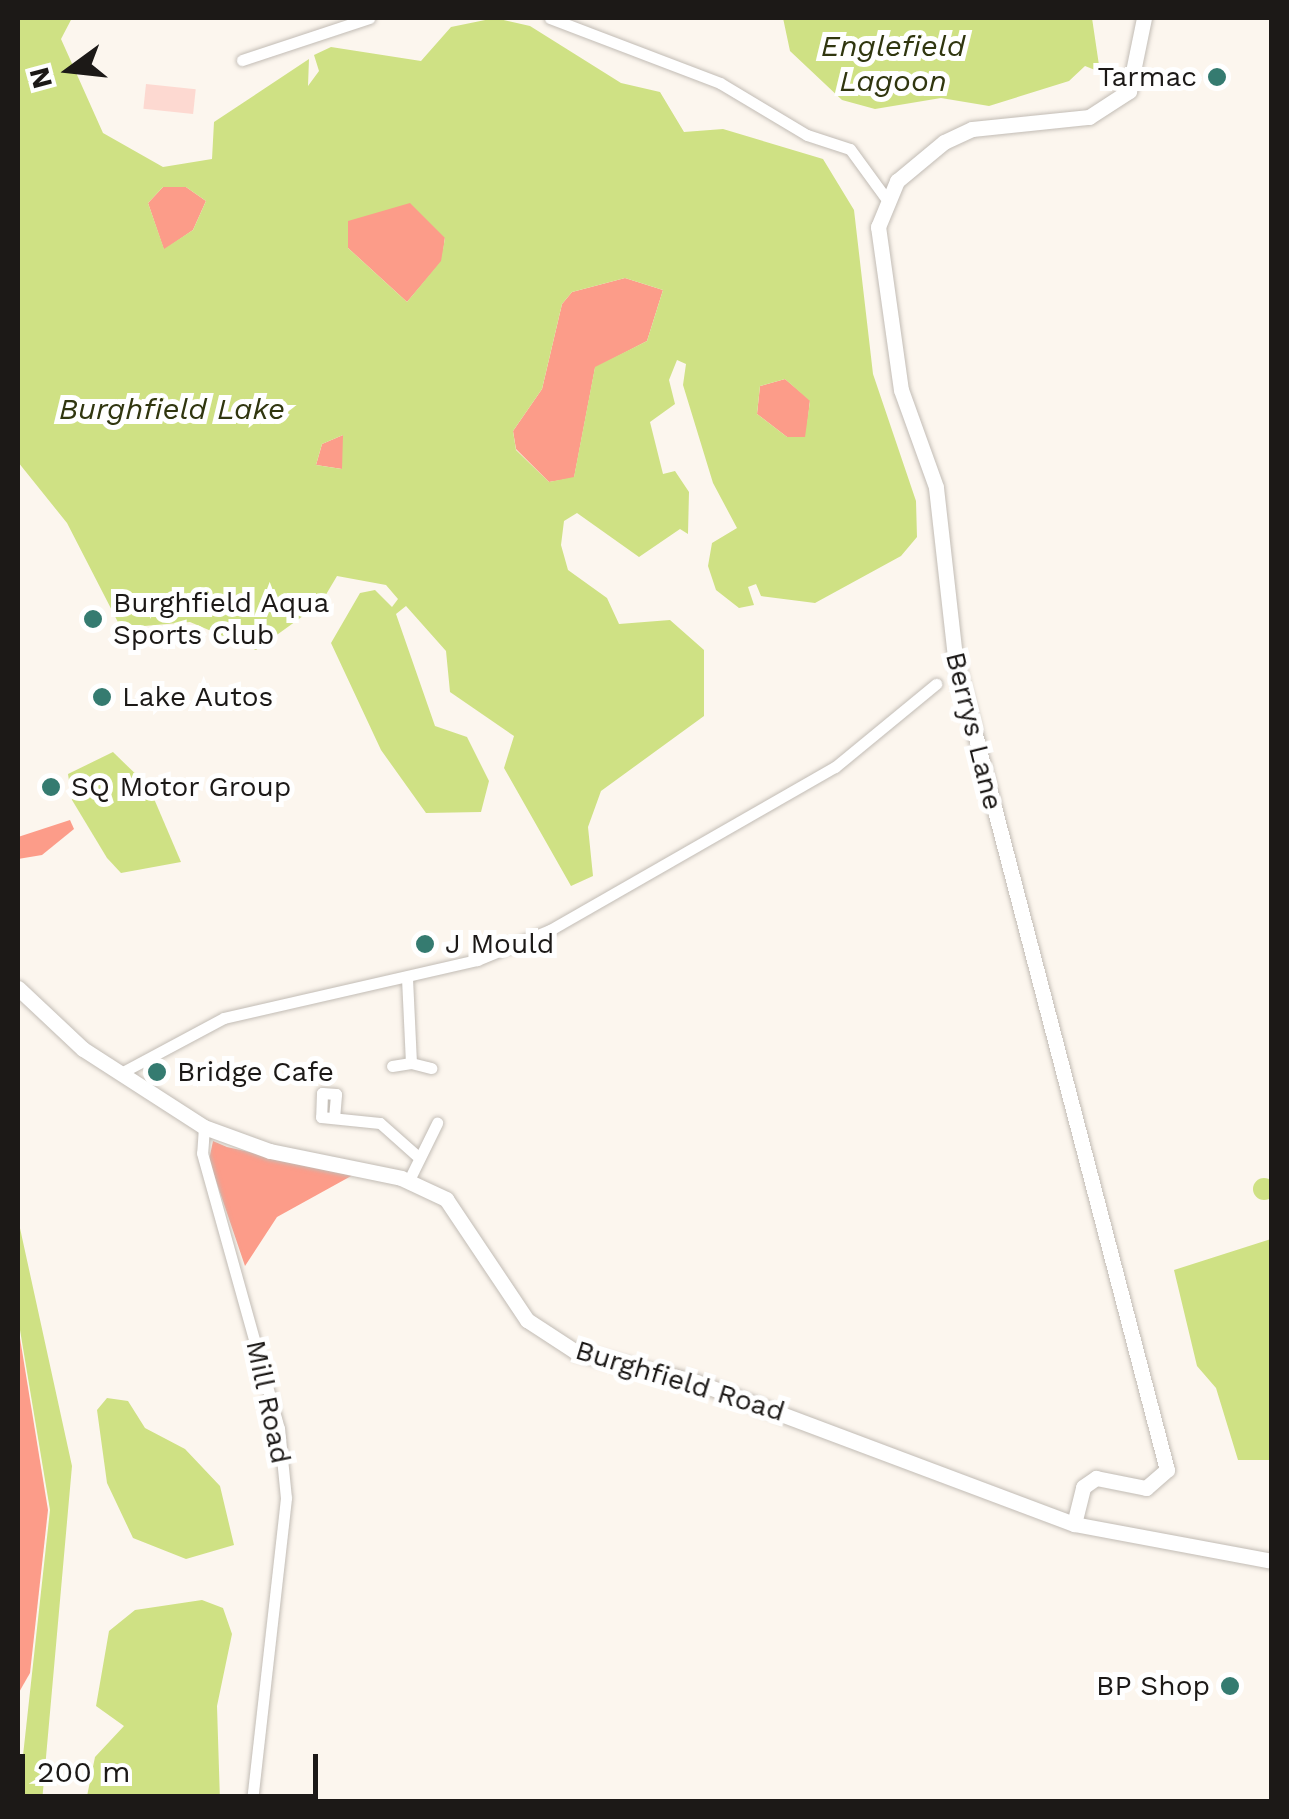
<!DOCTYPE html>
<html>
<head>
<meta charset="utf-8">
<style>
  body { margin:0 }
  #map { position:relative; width:1289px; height:1819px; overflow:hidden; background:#fcf6ee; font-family:"Work Sans",sans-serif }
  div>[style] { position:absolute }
  .green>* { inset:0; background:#fdd9d1; transform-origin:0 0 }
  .forest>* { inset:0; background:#fc9c89 }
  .water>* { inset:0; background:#cfe184 }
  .round { border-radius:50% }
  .roads { filter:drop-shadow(0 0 2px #c2bcb5) drop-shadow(0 0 2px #c2bcb5) }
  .minor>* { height:11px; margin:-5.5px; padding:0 5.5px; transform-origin:5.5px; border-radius:5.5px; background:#fff }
  .tertiary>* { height:15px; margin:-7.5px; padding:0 7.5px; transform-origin:7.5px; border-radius:7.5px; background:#fff }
  .dots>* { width:28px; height:28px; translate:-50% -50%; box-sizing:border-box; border:5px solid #fff; border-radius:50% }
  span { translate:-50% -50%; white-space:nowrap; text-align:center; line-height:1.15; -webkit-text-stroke:10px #fff; paint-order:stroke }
  .poi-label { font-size:28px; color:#1c1917 }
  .right { translate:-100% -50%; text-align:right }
  .left { translate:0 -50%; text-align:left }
  .street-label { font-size:28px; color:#1c1917 }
  .water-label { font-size:30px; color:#30360f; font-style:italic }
  .frame { position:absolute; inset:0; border:20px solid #1c1917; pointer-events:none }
  .north { position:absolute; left:20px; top:20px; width:100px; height:100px; -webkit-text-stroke:8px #fff; paint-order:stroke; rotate:255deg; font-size:28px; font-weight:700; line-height:40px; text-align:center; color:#1c1917 }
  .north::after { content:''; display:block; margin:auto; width:35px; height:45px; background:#1c1917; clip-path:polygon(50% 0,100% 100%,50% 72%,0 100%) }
  .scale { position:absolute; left:20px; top:1754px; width:298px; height:45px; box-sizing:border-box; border:5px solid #1c1917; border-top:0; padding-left:12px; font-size:30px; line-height:35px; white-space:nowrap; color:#1c1917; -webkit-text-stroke:8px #fff; paint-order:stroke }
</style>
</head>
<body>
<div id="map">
  <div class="green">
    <div style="left:146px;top:84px;width:50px;height:25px;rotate:6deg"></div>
  </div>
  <div class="forest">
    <div style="clip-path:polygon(163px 187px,186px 187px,206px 201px,193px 230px,164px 250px,148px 203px)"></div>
    <div style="clip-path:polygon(410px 202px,445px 237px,442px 261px,407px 302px,348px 248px,348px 220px)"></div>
    <div style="clip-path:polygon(625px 278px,663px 290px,647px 341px,595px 368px,574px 478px,549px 482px,516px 449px,513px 431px,542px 389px,562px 304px,572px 292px)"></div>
    <div style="clip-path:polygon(785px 379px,810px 400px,806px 437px,787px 437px,757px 414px,760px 386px)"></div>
    <div style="clip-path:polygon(343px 435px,350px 446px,342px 469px,316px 465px,322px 444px)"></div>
    <div style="clip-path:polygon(70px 820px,74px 829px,42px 855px,18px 859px,18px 837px)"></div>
    <div style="clip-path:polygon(213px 1141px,227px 1147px,353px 1175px,277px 1217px,245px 1266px,209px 1160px)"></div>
    <div style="clip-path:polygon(18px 1326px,48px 1510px,30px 1673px,18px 1694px)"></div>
  </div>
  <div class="water">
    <div style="clip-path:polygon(evenodd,18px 18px,72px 18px,61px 39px,103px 133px,163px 167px,212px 159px,214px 122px,309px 59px,308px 86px,319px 71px,314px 55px,331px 47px,421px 61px,451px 27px,495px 18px,530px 26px,621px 83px,660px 92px,684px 132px,723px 129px,823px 159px,854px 210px,873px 374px,916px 501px,917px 537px,901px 556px,815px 603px,761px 596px,756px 584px,748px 587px,754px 605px,739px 608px,716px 590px,708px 566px,712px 543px,737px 528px,713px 483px,683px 385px,686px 364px,677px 360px,669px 380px,675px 404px,650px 422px,663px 474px,675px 471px,689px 492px,688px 534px,680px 529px,639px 557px,577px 513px,564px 521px,561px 545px,568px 570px,607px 598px,619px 624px,670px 620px,704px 650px,704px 716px,601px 791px,588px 827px,593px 876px,571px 886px,504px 768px,514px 736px,450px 692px,446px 651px,406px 606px,396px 614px,435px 726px,467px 737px,489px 781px,481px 812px,426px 813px,381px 750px,331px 643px,360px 593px,375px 590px,392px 607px,398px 599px,386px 585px,337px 576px,321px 603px,256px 650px,190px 622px,121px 628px,67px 523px,18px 462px,18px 18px,163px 187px,186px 187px,206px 201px,193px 230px,164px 249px,148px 203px,163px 187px,18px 18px,410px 203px,445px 238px,441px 261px,407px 302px,348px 248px,348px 221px,410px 203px,18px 18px,625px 278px,663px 290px,647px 341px,595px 367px,574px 477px,549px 482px,516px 450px,513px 431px,542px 389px,562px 304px,572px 292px,625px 278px,18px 18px,785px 379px,810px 401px,805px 437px,787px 437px,757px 414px,760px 386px,785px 379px,18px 18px,343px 435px,342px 469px,316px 465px,322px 444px,343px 435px)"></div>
    <div style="clip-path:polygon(783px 18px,1092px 18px,1100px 72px,1085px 66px,1069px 81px,989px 106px,941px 98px,875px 109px,842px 100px,790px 51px)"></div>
    <div style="clip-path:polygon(113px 752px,149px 787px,181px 862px,121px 873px,107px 858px,72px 800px,68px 774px)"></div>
    <div class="round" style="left:1253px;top:1178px;width:22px;height:22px"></div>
    <div style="clip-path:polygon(18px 1219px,72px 1466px,42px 1802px,18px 1801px,50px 1510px,18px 1318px)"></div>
    <div style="clip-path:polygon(1271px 1239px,1271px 1460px,1238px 1460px,1216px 1388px,1197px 1366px,1174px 1270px)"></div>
    <div style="clip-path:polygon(107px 1398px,128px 1401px,145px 1428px,185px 1449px,220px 1486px,234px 1545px,186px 1559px,133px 1538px,107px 1483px,97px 1410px)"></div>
    <div style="clip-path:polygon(202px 1600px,223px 1608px,232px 1634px,217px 1706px,220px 1801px,86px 1801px,95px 1757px,124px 1726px,96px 1706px,109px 1631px,135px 1610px)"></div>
  </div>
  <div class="roads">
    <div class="minor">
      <div style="left:550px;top:18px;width:182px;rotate:20.9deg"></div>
      <div style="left:720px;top:83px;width:101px;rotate:30.9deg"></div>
      <div style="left:807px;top:135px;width:45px;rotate:18deg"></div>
      <div style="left:850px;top:149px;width:59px;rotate:53.9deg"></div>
      <div style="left:242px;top:60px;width:134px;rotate:-18.3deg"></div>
      <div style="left:411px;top:1063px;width:21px;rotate:14deg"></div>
      <div style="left:392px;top:1066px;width:19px;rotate:-9deg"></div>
      <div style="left:411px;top:1063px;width:85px;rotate:-92.7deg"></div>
      <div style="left:119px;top:1074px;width:119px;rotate:-28.1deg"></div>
      <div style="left:224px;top:1018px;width:260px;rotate:-12.9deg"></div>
      <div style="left:477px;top:960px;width:79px;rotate:-22.3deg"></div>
      <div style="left:550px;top:930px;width:328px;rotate:-29.8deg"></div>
      <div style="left:835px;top:767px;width:131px;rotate:-39.4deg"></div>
      <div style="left:334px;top:1118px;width:24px;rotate:-85deg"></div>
      <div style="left:336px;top:1094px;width:14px;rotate:-176deg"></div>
      <div style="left:322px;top:1093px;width:24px;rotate:92deg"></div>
      <div style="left:321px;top:1117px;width:59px;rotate:5.8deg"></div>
      <div style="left:380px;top:1123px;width:48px;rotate:41.6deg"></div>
      <div style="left:204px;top:1127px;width:26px;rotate:94deg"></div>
      <div style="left:202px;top:1153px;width:286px;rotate:74.4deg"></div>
      <div style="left:279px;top:1428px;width:70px;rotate:84.3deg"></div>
      <div style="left:286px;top:1498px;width:306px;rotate:96.4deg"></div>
      <div style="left:409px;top:1180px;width:64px;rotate:-63.8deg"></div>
    </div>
    <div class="tertiary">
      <div style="left:18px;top:988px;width:89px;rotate:43.2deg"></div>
      <div style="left:83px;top:1049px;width:144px;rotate:32.8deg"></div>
      <div style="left:204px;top:1127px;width:70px;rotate:20deg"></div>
      <div style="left:270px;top:1151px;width:134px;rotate:11.6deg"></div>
      <div style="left:401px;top:1178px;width:50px;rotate:25deg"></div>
      <div style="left:446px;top:1199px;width:146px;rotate:56.2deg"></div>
      <div style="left:527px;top:1320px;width:59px;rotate:33.1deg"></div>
      <div style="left:576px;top:1352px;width:124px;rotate:14deg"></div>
      <div style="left:696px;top:1382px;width:404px;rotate:20.6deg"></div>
      <div style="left:1074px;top:1524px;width:201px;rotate:10.6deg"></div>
      <div style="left:1074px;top:1524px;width:38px;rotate:-76deg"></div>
      <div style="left:1083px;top:1487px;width:16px;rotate:-35deg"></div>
      <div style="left:1096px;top:1478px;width:51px;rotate:11.3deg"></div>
      <div style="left:1146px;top:1488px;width:28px;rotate:-41deg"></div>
      <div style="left:1167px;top:1470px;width:840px;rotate:-104.62deg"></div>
      <div style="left:955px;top:657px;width:171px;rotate:-96.4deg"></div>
      <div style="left:936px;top:487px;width:103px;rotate:-109.8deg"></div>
      <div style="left:901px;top:390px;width:165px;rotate:-98deg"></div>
      <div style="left:878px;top:227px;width:50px;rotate:-67.6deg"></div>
      <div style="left:897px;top:181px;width:61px;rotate:-39.7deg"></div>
      <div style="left:944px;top:142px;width:31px;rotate:-25deg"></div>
      <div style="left:972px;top:129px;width:118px;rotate:-5.9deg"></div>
      <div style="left:1089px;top:117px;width:48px;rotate:-33deg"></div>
      <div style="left:1129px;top:91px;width:75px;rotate:-78.4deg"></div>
    </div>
  </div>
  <div class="dots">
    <div style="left:1217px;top:77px;background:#357b70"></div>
    <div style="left:93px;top:619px;background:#357b70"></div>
    <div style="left:102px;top:697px;background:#357b70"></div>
    <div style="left:51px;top:787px;background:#357b70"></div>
    <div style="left:425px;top:944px;background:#357b70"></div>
    <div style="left:157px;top:1072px;background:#357b70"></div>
    <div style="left:1230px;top:1686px;background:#357b70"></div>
  </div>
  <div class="poi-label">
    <span class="right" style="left:1197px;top:77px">Tarmac</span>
    <span class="left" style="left:113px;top:619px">Burghfield Aqua<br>Sports Club</span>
    <span class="left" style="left:122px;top:697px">Lake Autos</span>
    <span class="left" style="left:71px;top:787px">SQ Motor Group</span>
    <span class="left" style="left:445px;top:944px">J Mould</span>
    <span class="left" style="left:177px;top:1072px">Bridge Cafe</span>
    <span class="right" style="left:1210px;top:1686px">BP Shop</span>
  </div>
  <div class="street-label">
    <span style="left:974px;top:731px;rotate:76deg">Berrys Lane</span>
    <span style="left:680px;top:1381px;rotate:17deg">Burghfield Road</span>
    <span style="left:268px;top:1402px;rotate:78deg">Mill Road</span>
  </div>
  <div class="water-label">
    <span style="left:893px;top:63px">Englefield<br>Lagoon</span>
    <span style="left:172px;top:409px">Burghfield Lake</span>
  </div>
  <div class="frame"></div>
  <div class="north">N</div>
  <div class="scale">200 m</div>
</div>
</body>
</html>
